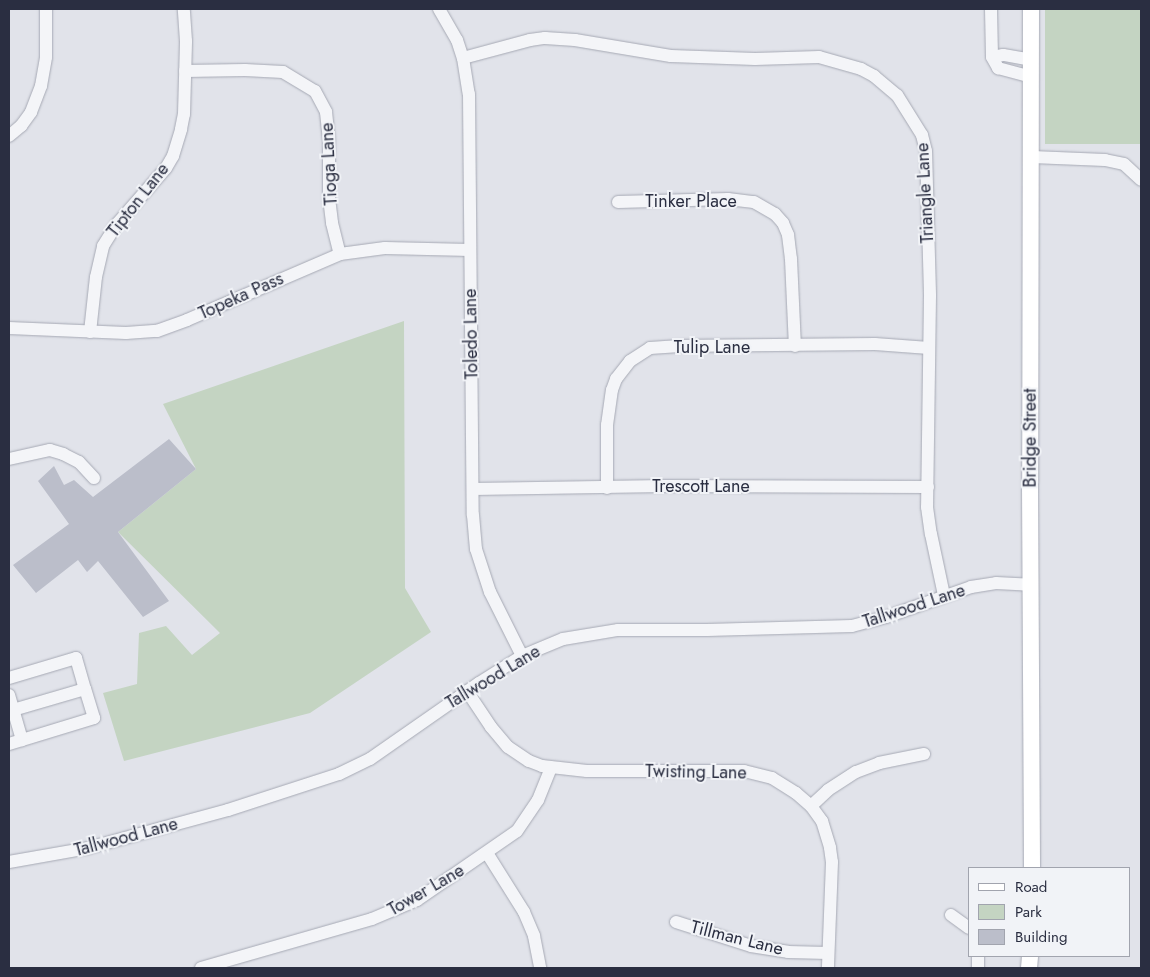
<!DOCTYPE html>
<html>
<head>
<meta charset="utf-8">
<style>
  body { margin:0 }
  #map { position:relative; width:1150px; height:977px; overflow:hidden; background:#e1e3ea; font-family:Jost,sans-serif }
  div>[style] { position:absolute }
  .green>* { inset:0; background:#c4d4c2; transform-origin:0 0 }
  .building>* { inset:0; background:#bbbeca }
  .roads { filter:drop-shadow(0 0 1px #a6a9b4) drop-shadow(0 0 1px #a6a9b4) }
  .minor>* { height:12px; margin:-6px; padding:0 6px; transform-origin:6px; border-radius:6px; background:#f4f5f8 }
  .major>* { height:16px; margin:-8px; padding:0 8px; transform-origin:8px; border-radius:8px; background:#fff }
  span { translate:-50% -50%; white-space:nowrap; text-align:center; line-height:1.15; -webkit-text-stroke:4px #f1f3f7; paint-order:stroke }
  .street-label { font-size:18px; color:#2a2e41 }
  .frame { position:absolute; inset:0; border:10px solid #2a2e41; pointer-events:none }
  .legend { position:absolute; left:968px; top:867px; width:162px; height:90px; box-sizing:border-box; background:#f1f3f7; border:1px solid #a1a4ae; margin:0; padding:6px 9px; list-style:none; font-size:15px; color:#2a2e41 }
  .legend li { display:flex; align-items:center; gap:10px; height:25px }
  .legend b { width:25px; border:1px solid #a1a4ae }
</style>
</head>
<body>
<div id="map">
  <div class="green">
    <div style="left:1045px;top:9px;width:96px;height:135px"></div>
    <div style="clip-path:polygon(404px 321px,405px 588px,431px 632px,310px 713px,124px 761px,103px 693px,137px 684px,139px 633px,166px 626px,192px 655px,220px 633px,118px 532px,196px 469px,163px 404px)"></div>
  </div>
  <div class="building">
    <div style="clip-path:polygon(169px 439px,196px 469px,118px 532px,169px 601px,143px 617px,98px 561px,87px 572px,78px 560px,36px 593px,13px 565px,69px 524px,38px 481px,54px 466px,64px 485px,74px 480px,93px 497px)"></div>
  </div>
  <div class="roads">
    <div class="minor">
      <div style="left:439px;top:9px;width:36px;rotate:60deg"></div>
      <div style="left:457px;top:40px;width:19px;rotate:72deg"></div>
      <div style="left:463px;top:58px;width:36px;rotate:81deg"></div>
      <div style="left:469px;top:94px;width:421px;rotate:89.5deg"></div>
      <div style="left:473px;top:515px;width:34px;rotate:85deg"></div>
      <div style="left:476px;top:549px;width:45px;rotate:72deg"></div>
      <div style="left:490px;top:592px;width:72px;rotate:63.4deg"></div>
      <div style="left:991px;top:9px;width:48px;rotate:88.8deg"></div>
      <div style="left:463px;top:58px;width:69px;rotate:-15deg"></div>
      <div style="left:530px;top:40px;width:15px;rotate:-8deg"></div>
      <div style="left:545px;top:38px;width:30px;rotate:4deg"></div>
      <div style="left:575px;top:40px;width:97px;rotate:9.5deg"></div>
      <div style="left:671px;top:56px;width:84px;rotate:2deg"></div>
      <div style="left:755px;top:59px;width:64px;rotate:-1.8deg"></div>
      <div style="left:819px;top:57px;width:44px;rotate:15.9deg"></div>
      <div style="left:861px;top:69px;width:15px;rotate:28deg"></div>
      <div style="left:874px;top:76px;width:30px;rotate:40deg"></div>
      <div style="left:897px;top:95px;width:47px;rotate:58deg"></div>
      <div style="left:922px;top:135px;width:16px;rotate:76deg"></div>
      <div style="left:926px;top:151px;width:145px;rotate:88.4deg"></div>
      <div style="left:930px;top:296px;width:211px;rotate:90.8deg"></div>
      <div style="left:927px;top:507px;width:27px;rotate:82deg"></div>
      <div style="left:931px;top:534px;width:62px;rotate:78deg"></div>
      <div style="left:1032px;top:60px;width:29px;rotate:-170deg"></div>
      <div style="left:1003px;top:55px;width:11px;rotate:170deg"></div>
      <div style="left:992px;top:57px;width:13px;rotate:61deg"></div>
      <div style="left:998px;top:68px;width:35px;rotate:15deg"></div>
      <div style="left:185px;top:71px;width:60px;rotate:-1deg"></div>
      <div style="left:245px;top:70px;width:38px;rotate:3deg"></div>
      <div style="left:283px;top:72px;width:37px;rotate:31deg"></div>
      <div style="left:315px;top:91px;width:24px;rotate:62deg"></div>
      <div style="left:326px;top:112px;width:29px;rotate:84deg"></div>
      <div style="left:329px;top:141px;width:57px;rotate:90deg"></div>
      <div style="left:329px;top:198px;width:25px;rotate:83deg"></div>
      <div style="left:332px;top:223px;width:32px;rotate:76deg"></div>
      <div style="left:9px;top:136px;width:16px;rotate:-40deg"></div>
      <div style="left:21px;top:126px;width:17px;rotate:-54deg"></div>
      <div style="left:31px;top:112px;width:28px;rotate:-69deg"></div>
      <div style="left:41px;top:86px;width:29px;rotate:-80deg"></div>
      <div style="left:46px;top:57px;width:48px;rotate:-90deg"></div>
      <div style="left:1032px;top:157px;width:73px;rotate:2.4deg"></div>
      <div style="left:1105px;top:160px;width:19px;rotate:12deg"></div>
      <div style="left:1124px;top:164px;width:23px;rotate:43deg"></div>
      <div style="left:618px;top:202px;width:110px;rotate:-1.6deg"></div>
      <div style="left:728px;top:199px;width:26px;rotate:7deg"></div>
      <div style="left:754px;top:202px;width:24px;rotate:30deg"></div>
      <div style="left:775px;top:214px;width:12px;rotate:48deg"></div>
      <div style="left:783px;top:223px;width:13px;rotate:67deg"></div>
      <div style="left:788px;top:235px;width:24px;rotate:83deg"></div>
      <div style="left:791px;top:259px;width:87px;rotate:87.4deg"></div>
      <div style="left:9px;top:328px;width:117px;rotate:2.4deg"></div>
      <div style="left:126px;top:333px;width:31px;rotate:-4deg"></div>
      <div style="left:157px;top:331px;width:32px;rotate:-20deg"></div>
      <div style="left:187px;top:320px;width:167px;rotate:-23.3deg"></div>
      <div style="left:340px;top:254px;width:45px;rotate:-7.6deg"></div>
      <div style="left:385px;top:248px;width:85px;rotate:1.3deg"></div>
      <div style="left:90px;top:332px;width:55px;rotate:-83.8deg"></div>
      <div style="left:96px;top:277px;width:32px;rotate:-77deg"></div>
      <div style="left:103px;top:246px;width:26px;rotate:-58deg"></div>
      <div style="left:117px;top:224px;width:74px;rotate:-48.8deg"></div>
      <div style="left:166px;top:168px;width:14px;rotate:-60deg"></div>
      <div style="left:173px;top:156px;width:28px;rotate:-73deg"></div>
      <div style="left:181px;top:129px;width:15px;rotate:-79deg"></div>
      <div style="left:184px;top:114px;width:73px;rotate:-88.4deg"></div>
      <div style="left:186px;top:41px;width:32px;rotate:-94deg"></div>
      <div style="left:9px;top:459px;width:42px;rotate:-12.4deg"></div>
      <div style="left:50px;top:450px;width:14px;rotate:17deg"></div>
      <div style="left:63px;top:454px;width:18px;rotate:27deg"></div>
      <div style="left:79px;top:462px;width:22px;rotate:47deg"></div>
      <div style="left:607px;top:488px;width:63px;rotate:-90deg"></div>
      <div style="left:607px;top:425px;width:35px;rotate:-82deg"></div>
      <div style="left:612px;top:390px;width:12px;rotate:-70deg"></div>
      <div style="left:616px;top:379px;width:23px;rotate:-52deg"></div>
      <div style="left:630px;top:361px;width:24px;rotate:-33deg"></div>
      <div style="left:650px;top:348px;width:26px;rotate:-4deg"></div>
      <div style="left:676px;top:346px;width:199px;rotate:-0.6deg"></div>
      <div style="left:875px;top:344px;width:54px;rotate:4.2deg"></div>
      <div style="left:473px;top:489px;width:192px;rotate:-0.9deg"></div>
      <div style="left:665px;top:486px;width:263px;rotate:0.2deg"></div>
      <div style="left:9px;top:678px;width:70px;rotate:-16.6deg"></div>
      <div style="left:76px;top:658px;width:32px;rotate:74deg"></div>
      <div style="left:85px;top:689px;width:75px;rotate:163.7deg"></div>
      <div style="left:467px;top:691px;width:43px;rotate:56.3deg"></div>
      <div style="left:491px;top:727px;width:26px;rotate:50deg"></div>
      <div style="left:508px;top:747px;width:25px;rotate:34deg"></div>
      <div style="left:529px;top:761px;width:14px;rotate:21deg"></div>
      <div style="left:542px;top:766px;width:45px;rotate:6.3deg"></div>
      <div style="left:587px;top:771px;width:157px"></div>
      <div style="left:744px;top:771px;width:29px;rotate:14deg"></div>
      <div style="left:772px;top:778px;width:28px;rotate:32deg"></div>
      <div style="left:796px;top:793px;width:20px;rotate:41deg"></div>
      <div style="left:811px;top:806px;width:19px;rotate:54deg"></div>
      <div style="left:822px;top:821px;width:28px;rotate:73deg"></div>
      <div style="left:830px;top:848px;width:14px;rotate:82deg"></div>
      <div style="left:832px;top:862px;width:106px;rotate:92.2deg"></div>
      <div style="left:9px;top:695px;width:47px;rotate:73.9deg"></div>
      <div style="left:9px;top:744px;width:89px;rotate:-17deg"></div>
      <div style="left:94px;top:718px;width:30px;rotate:-107deg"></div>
      <div style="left:811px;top:806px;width:23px;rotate:-43deg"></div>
      <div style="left:828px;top:790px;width:33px;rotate:-33deg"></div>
      <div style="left:856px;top:772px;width:25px;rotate:-21deg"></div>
      <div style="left:879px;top:763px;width:46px;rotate:-11.3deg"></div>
      <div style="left:487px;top:853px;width:70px;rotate:57.9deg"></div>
      <div style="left:524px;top:912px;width:26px;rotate:67deg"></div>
      <div style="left:534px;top:936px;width:33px;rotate:79deg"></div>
      <div style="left:9px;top:862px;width:80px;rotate:-10deg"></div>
      <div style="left:88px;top:848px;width:145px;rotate:-15.2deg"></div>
      <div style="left:228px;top:810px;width:117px;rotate:-18deg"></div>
      <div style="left:339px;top:774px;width:34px;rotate:-26deg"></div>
      <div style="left:370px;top:759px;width:133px;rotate:-34.9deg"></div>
      <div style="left:479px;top:683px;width:51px;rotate:-32.1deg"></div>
      <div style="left:522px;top:656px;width:44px;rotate:-22.5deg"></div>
      <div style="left:563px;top:639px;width:56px;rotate:-9.3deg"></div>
      <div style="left:618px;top:630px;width:89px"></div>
      <div style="left:707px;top:630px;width:145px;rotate:-1.6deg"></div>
      <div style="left:852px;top:626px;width:35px;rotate:-15deg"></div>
      <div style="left:886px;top:617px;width:90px;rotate:-19.4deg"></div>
      <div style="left:971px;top:587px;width:25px;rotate:-9deg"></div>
      <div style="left:996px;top:583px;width:34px;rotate:3deg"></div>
      <div style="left:951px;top:915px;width:22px;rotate:36deg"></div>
      <div style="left:676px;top:922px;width:79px;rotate:17.7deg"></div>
      <div style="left:751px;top:946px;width:37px;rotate:9deg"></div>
      <div style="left:788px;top:952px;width:40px;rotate:1.4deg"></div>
      <div style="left:978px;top:956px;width:12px;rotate:90deg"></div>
      <div style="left:201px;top:968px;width:178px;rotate:-16deg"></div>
      <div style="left:372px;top:919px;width:49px;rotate:-22.9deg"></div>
      <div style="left:417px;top:900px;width:121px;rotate:-34.6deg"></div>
      <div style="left:517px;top:831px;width:37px;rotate:-56deg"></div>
      <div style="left:538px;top:800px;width:35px;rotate:-68deg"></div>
    </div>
    <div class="major">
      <div style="left:1031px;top:9px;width:474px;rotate:90.1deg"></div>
      <div style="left:1030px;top:483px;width:385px;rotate:89.7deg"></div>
      <div style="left:1029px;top:968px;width:12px;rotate:-85deg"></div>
    </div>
  </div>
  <div class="street-label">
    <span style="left:329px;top:164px;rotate:-93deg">Tioga Lane</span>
    <span style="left:925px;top:193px;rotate:-93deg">Triangle Lane</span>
    <span style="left:138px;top:200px;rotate:-52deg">Tipton Lane</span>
    <span style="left:691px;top:201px">Tinker Place</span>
    <span style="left:241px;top:296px;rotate:-24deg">Topeka Pass</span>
    <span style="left:471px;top:334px;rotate:-91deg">Toledo Lane</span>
    <span style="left:712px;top:347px">Tulip Lane</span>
    <span style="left:1030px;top:438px;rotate:-90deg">Bridge Street</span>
    <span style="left:701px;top:486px">Trescott Lane</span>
    <span style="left:914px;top:606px;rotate:-18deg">Tallwood Lane</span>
    <span style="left:493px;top:677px;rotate:-31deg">Tallwood Lane</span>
    <span style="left:696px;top:772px;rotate:1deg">Twisting Lane</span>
    <span style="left:126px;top:837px;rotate:-15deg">Tallwood Lane</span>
    <span style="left:426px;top:890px;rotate:-30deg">Tower Lane</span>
    <span style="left:737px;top:938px;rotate:14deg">Tillman Lane</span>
  </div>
  <div class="frame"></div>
  <ul class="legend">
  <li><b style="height:6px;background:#fff"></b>Road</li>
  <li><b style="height:14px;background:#c4d4c2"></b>Park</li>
  <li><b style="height:14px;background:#bbbeca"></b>Building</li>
  </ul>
</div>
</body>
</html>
